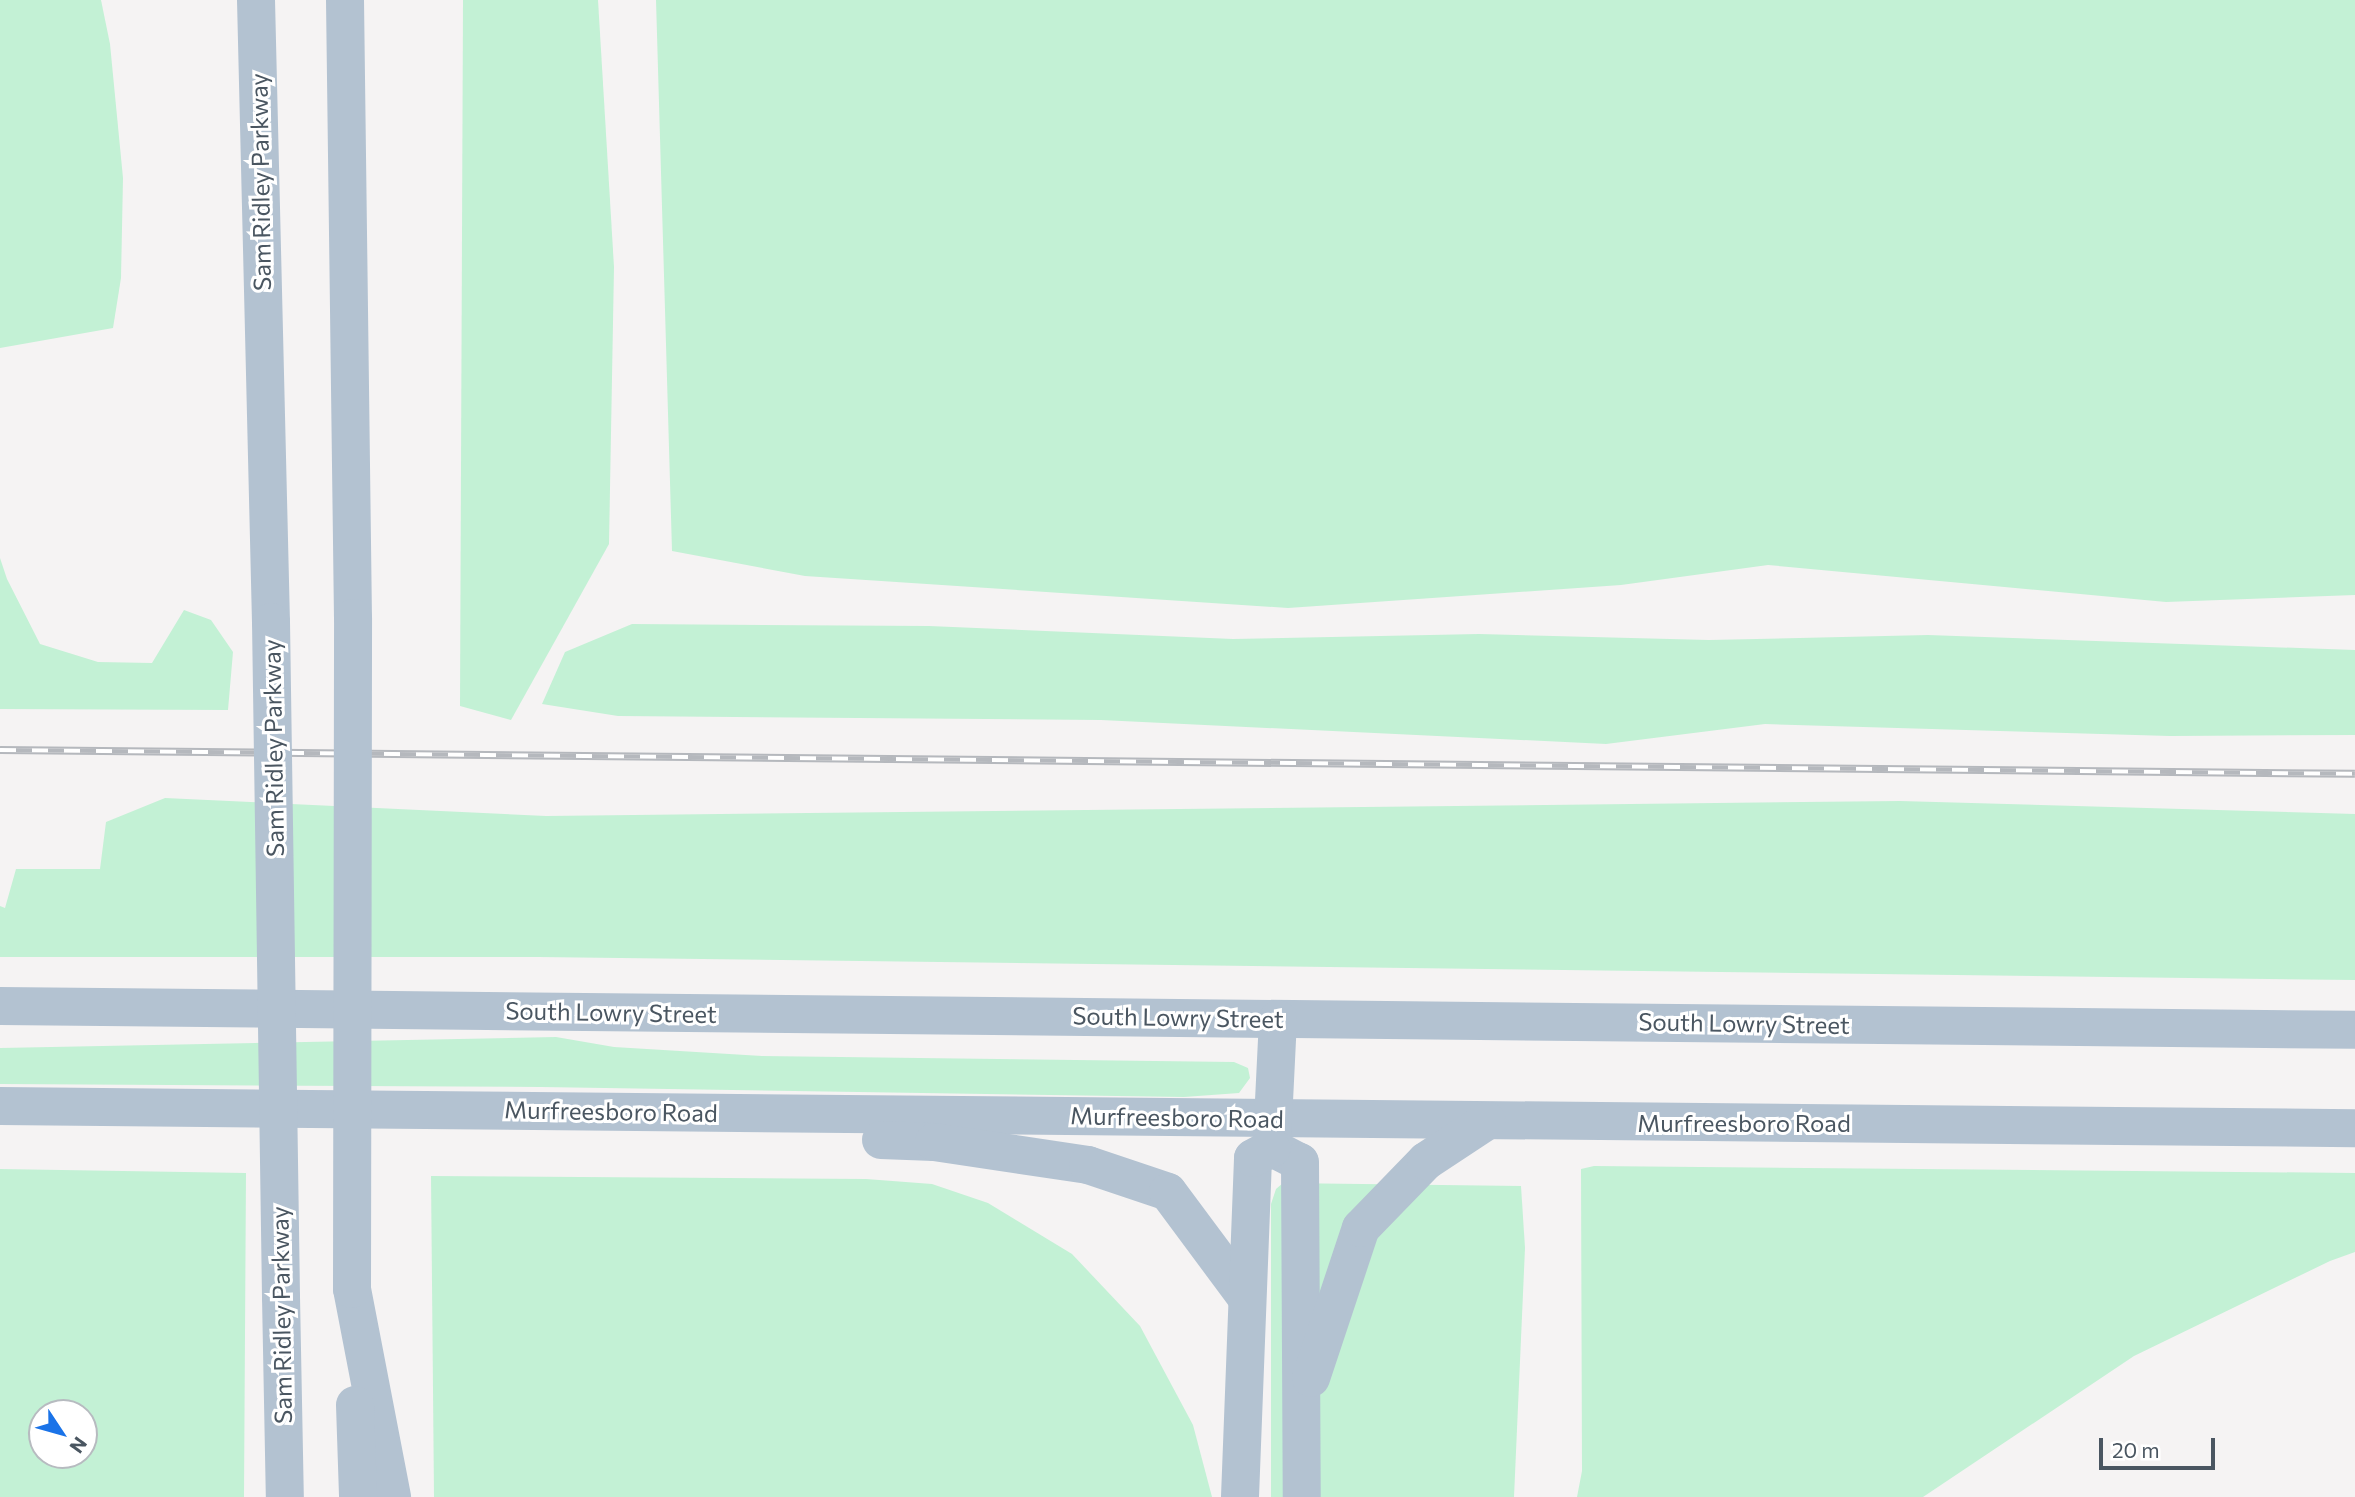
<!DOCTYPE html>
<html>
<head>
<meta charset="utf-8">
<style>
  body { margin:0 }
  #map { position:relative; width:2355px; height:1497px; overflow:hidden; background:#f5f3f3; font-family:Commissioner,sans-serif }
  div>[style] { position:absolute }
  .green>* { inset:0; background:#c3f1d5 }
  .primary>* { height:38px; margin:-19px; padding:0 19px; transform-origin:19px; border-radius:19px; background:#b3c2d1 }
  .rail>* { height:8px; margin-top:-4px; transform-origin:0; background:repeating-linear-gradient(90deg,#fff 0 16px,#b5b8bd 0 32px); box-sizing:border-box; border-block:2px solid #b5b8bd }
  .primary-bridge>* { height:38px; margin:-19px; padding:0 19px; transform-origin:19px; border-radius:19px; background:#b3c2d1 }
  span { translate:-50% -50%; white-space:nowrap; text-align:center; line-height:1.15; -webkit-text-stroke:6px #fff; paint-order:stroke }
  .street-label { font-size:24px; color:#4a5661 }
  .north { position:absolute; left:28px; top:1399px; width:70px; height:70px; box-sizing:border-box; background:#fff; border:2px solid #b7bbc0; border-radius:50%; rotate:126deg; font-size:19px; font-weight:700; line-height:28px; text-align:center; color:#4a5661 }
  .north::after { content:''; display:block; margin:auto; width:24px; height:32px; background:#1a73e8; clip-path:polygon(50% 0,100% 100%,50% 72%,0 100%) }
  .scale { position:absolute; left:2099px; top:1438px; width:116px; height:32px; box-sizing:border-box; border:4px solid #4a5661; border-top:0; padding-left:9px; font-size:21px; line-height:24px; white-space:nowrap; color:#4a5661; -webkit-text-stroke:5px #fff; paint-order:stroke }
</style>
</head>
<body>
<div id="map">
  <div class="green">
    <div style="clip-path:polygon(0 0,101px 0,110px 44px,123px 178px,121px 278px,113px 328px,0 348px)"></div>
    <div style="clip-path:polygon(463px 0,598px 0,614px 267px,609px 544px,511px 720px,460px 706px)"></div>
    <div style="clip-path:polygon(656px 0,2355px 0,2355px 595px,2166px 602px,1768px 565px,1621px 585px,1288px 608px,805px 576px,672px 551px)"></div>
    <div style="clip-path:polygon(0 558px,7px 579px,40px 644px,98px 662px,152px 663px,184px 610px,211px 620px,233px 652px,228px 710px,0 709px)"></div>
    <div style="clip-path:polygon(632px 624px,929px 626px,1233px 639px,1479px 634px,1709px 640px,1928px 635px,2355px 650px,2355px 735px,2170px 736px,1765px 724px,1606px 744px,1101px 720px,618px 716px,542px 704px,565px 652px)"></div>
    <div style="clip-path:polygon(165px 798px,546px 816px,1900px 801px,2355px 814px,2355px 980px,538px 957px,0 957px,0 906px,5px 908px,16px 869px,100px 869px,106px 822px)"></div>
    <div style="clip-path:polygon(556px 1037px,614px 1047px,762px 1056px,1234px 1062px,1248px 1068px,1250px 1078px,1239px 1093px,1184px 1097px,541px 1087px,0 1084px,0 1048px)"></div>
    <div style="clip-path:polygon(1594px 1166px,2355px 1173px,2355px 1252px,2330px 1261px,2134px 1356px,1923px 1497px,1577px 1497px,1582px 1471px,1581px 1169px)"></div>
    <div style="clip-path:polygon(evenodd,0 1169px,246px 1173px,244px 1497px,0 1497px,0 1169px,42px 1413px,84px 1413px,84px 1455px,42px 1455px,42px 1413px)"></div>
    <div style="clip-path:polygon(431px 1176px,866px 1179px,932px 1184px,988px 1203px,1072px 1254px,1140px 1326px,1193px 1425px,1212px 1497px,434px 1497px)"></div>
    <div style="clip-path:polygon(1283px 1183px,1521px 1186px,1525px 1248px,1514px 1497px,1271px 1497px,1271px 1204px,1276px 1189px)"></div>
  </div>
  <div class="primary">
    <div style="left:256px;top:0;width:622px;rotate:88.62deg"></div>
    <div style="left:345px;top:0;width:618px;rotate:89.26deg"></div>
    <div style="left:0;top:1006px;width:2355px;rotate:0.58deg"></div>
    <div style="left:0;top:1106px;width:2355px;rotate:0.54deg"></div>
    <div style="left:881px;top:1140px;width:53px;rotate:2.2deg"></div>
    <div style="left:934px;top:1142px;width:156px;rotate:8.5deg"></div>
    <div style="left:1088px;top:1165px;width:84px;rotate:18.6deg"></div>
    <div style="left:1168px;top:1192px;width:131px;rotate:53.4deg"></div>
    <div style="left:1272px;top:1142px;width:123px;rotate:-87.2deg"></div>
    <div style="left:1272px;top:1148px;width:31px;rotate:27deg"></div>
    <div style="left:1300px;top:1162px;width:335px;rotate:89.7deg"></div>
    <div style="left:352px;top:1289px;width:212px;rotate:79.1deg"></div>
    <div style="left:281px;top:1297px;width:200px;rotate:88.9deg"></div>
    <div style="left:1311px;top:1378px;width:158px;rotate:-71.6deg"></div>
    <div style="left:1361px;top:1228px;width:93px;rotate:-45.9deg"></div>
    <div style="left:1426px;top:1161px;width:73px;rotate:-33.3deg"></div>
    <div style="left:355px;top:1405px;width:92px;rotate:88.1deg"></div>
    <div style="left:1240px;top:1497px;width:339px;rotate:-87.8deg"></div>
    <div style="left:1253px;top:1158px;width:21px;rotate:-28deg"></div>
  </div>
  <div class="rail">
    <div style="left:0;top:750px;width:2355px;rotate:0.58deg"></div>
  </div>
  <div class="primary-bridge">
    <div style="left:271px;top:622px;width:675px;rotate:89.15deg"></div>
    <div style="left:352px;top:1289px;width:671px;rotate:-89.91deg"></div>
  </div>
  <div class="street-label">
    <span style="left:260px;top:182px;rotate:-91deg">Sam Ridley Parkway</span>
    <span style="left:273px;top:748px;rotate:-91deg">Sam Ridley Parkway</span>
    <span style="left:611px;top:1012px;rotate:1deg">South Lowry Street</span>
    <span style="left:1178px;top:1017px;rotate:1deg">South Lowry Street</span>
    <span style="left:1744px;top:1023px;rotate:1deg">South Lowry Street</span>
    <span style="left:611px;top:1111px;rotate:1deg">Murfreesboro Road</span>
    <span style="left:1177px;top:1117px;rotate:1deg">Murfreesboro Road</span>
    <span style="left:1744px;top:1123px">Murfreesboro Road</span>
    <span style="left:281px;top:1315px;rotate:-91deg">Sam Ridley Parkway</span>
  </div>
  <div class="north">N</div>
  <div class="scale">20 m</div>
</div>
</body>
</html>
